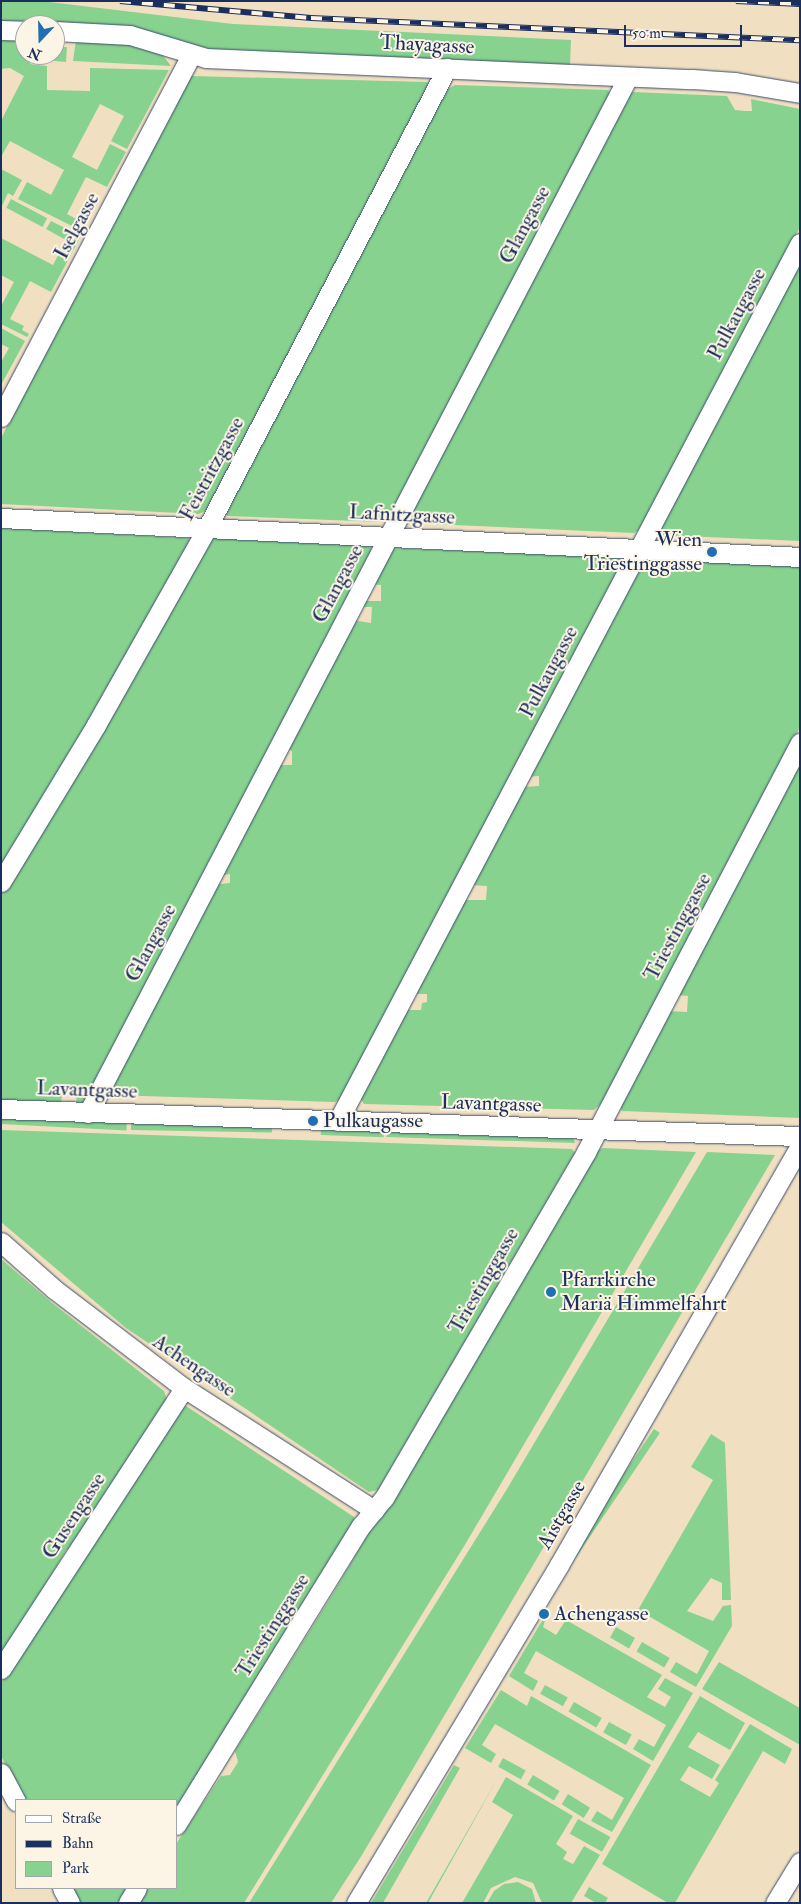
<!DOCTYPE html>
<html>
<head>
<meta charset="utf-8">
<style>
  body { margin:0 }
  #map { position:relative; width:801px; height:1904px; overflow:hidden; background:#f0e0c1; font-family:"IM FELL Double Pica",serif }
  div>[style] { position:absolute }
  .green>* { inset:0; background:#87d28e; transform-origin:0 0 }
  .roads { filter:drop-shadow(0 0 1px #3b4a6d) drop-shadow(0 0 1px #3b4a6d) }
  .minor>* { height:19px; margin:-9.5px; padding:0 9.5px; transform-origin:9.5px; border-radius:9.5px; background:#fff }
  .rail>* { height:5.5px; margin-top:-2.75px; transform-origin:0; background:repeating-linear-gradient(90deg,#fcf5e5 0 11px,#1b2f5e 0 22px); box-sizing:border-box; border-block:1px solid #1b2f5e }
  .dots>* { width:14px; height:14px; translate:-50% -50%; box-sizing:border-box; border:2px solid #fcf5e5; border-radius:50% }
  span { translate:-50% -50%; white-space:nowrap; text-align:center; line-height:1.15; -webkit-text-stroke:4px #fcf5e5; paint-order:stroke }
  .street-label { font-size:21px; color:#1b2f5e }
  .poi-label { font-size:21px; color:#1b2f5e }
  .right { translate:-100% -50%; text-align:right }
  .left { translate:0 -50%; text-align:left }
  .frame { position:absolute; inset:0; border:2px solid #1b2f5e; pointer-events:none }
  .legend { position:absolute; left:15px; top:1799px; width:162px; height:90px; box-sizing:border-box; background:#fcf5e5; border:1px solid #a2a6af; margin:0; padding:6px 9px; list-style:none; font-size:15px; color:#1b2f5e }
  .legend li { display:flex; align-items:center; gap:10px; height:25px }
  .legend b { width:25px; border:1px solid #a2a6af }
  .north { position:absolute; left:15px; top:15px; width:50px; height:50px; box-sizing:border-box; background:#fcf5e5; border:1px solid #a2a6af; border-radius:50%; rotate:201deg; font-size:14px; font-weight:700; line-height:20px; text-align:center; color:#1b2f5e }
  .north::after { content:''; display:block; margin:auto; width:18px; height:22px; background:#1f6fb2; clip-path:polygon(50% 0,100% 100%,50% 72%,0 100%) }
  .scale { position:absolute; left:624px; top:25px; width:118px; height:22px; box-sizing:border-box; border:2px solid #1b2f5e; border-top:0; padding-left:6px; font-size:15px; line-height:18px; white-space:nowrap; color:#1b2f5e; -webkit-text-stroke:4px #fcf5e5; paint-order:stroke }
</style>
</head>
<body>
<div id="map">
  <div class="green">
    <div style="clip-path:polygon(1px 1px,41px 1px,233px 24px,571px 40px,570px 66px,207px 51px,106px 27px,1px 21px)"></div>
    <div style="clip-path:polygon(1px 37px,25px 38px,25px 55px,55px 55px,55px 47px,67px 47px,66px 62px,33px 59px,30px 64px,47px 66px,47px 90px,90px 91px,90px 68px,169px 70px,127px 149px,111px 141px,124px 116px,100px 104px,72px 157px,97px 170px,110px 144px,126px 152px,107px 187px,86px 177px,67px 214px,80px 221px,76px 228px,18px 199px,27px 182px,51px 195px,64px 170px,10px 141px,1px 157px,1px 121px,24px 76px,10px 68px,1px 69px)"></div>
    <div style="clip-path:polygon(76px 40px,115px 42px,153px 50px,161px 53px,171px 66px,73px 61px)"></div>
    <div style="clip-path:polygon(191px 76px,427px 82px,431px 88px,210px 508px,199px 514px,1px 504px,1px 438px)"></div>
    <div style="clip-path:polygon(455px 85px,608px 90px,612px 97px,392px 516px,382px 522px,227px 516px,224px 510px,446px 90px)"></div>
    <div style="clip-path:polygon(633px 92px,727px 96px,735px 110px,745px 111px,752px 111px,751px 99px,800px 109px,800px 227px,644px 527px,634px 533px,410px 523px,406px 518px,626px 97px)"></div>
    <div style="clip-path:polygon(1px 169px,22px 180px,13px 196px,8px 193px,2px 206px)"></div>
    <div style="left:11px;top:199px;width:41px;height:10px;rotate:28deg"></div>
    <div style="clip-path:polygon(51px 221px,81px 236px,51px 292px,30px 281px,10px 319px,24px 326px,22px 330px,29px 334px,27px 337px,1px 324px,1px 306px,14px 282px,1px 275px,1px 238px,53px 265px,66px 240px,46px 229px)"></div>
    <div style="clip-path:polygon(800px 257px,800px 541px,661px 535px,658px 529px)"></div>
    <div style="clip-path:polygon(1px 328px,25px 341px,1px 385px,1px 362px,9px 348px,1px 344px)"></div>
    <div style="clip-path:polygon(1px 528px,188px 538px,191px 542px,82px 736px,1px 869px)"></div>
    <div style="clip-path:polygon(214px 538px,369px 546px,373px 551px,82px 1107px,77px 1107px,76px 1094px,62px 1093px,61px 1105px,1px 1101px,1px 895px,204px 545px)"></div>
    <div style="clip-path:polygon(397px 548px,620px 557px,624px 563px,346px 1096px,335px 1102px,110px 1095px,106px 1091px,212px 885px,230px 883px,230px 874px,218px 876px,275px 765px,292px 765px,292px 751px,285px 747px,352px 620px,371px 623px,372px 607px,358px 607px,362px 601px,381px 601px,381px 585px,370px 584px,389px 550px)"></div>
    <div style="clip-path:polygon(647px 559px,800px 565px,800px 727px,713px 895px,602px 1103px,594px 1110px,364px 1104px,360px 1098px,406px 1010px,421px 1010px,422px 1003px,427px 1002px,427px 994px,414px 994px,464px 900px,486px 900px,487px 886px,471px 885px,523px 787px,539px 786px,539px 776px,528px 777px,640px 564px)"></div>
    <div style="clip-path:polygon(800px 761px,800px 1118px,622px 1111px,619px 1104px,668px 1011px,687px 1012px,688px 996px,676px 995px)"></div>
    <div style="left:1px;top:1116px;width:126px;height:8px;rotate:3deg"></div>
    <div style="left:131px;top:1122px;width:141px;height:8px;rotate:1deg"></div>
    <div style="left:321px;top:1127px;width:63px;height:8px;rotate:2deg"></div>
    <div style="clip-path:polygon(391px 1128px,573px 1137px,575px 1143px,386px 1137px)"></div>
    <div style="clip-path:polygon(1px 1130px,572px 1149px,575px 1153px,378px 1490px,369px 1492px,126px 1328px,1px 1222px)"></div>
    <div style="clip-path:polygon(603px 1148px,696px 1152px,466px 1543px,244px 1903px,138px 1903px,148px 1888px,176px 1888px,176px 1844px,221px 1776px,230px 1775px,238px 1762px,235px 1751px,334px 1592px,592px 1153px)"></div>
    <div style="clip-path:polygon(707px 1152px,775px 1155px,362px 1855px,331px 1903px,249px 1903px,507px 1489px)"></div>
    <div style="clip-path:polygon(1px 1259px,51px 1302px,164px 1391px,167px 1400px,70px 1551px,67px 1549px,1px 1657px)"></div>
    <div style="clip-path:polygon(186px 1406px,354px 1517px,356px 1526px,176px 1815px,176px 1800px,24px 1800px,1px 1756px,1px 1683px,176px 1410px)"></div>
    <div style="left:654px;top:1429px;width:7px;height:159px;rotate:34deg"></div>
    <div style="clip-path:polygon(711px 1434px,725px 1443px,731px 1600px,722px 1600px,722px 1583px,711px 1578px,687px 1611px,713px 1621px,723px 1606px,731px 1605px,732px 1626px,696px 1687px,670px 1672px,676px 1662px,697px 1674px,709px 1651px,638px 1610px,713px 1480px,691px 1467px)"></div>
    <div style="clip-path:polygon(548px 1611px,543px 1627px,556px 1635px,566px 1620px,662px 1675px,647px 1697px,665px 1707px,671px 1697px,658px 1689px,665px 1678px,693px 1693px,653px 1761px,633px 1749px,639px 1739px,654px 1747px,666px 1725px,536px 1651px,524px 1673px,538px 1681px,533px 1691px,509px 1676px)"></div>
    <div style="left:616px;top:1627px;width:22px;height:12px;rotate:30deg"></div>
    <div style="left:642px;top:1642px;width:32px;height:11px;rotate:30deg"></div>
    <div style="clip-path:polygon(719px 1662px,800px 1708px,800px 1745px,702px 1689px)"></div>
    <div style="left:545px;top:1685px;width:26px;height:10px;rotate:29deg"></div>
    <div style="clip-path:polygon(501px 1690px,527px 1706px,531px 1696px,651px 1765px,612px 1832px,591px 1821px,597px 1811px,612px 1820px,624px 1798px,495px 1724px,482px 1745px,496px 1754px,491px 1763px,465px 1748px)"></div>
    <div style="clip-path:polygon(700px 1696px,745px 1723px,730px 1750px,698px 1732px,688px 1747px,720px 1765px,712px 1779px,689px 1766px,680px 1780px,710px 1797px,719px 1783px,715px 1780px,750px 1724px,792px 1749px,785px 1764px,763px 1751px,675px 1903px,668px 1903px,602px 1864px)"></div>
    <div style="left:574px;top:1702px;width:32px;height:11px;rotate:30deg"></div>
    <div style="left:609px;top:1722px;width:26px;height:12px;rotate:29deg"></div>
    <div style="left:503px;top:1758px;width:26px;height:10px;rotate:29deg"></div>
    <div style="clip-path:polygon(454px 1765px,460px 1768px,383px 1903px,371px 1903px)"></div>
    <div style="left:533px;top:1775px;width:31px;height:11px;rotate:31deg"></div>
    <div style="clip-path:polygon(499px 1776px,428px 1903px,426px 1903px)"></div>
    <div style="clip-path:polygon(506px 1777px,573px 1816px,556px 1844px,567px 1852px,563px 1859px,573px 1864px,584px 1846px,600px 1855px,571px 1903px,542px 1903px,533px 1883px,515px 1877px,491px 1888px,483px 1903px,462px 1903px,513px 1815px,492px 1802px)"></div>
    <div style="left:568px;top:1794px;width:26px;height:12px;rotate:32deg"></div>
    <div style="left:578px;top:1819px;width:37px;height:17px;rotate:29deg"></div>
    <div style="clip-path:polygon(518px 1882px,532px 1889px,536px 1903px,487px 1903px,494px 1891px,504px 1884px)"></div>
    <div style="clip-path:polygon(589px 1887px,608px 1898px,605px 1903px,596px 1903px,584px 1896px)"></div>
    <div style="clip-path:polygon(70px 1888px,128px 1888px,120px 1903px,77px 1903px)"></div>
  </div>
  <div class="roads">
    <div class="minor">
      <div style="left:1px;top:30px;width:24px;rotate:2deg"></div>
      <div style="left:55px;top:31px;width:75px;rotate:3.1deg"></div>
      <div style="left:130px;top:35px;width:79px;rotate:16.8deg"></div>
      <div style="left:206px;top:58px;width:486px;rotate:2.5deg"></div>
      <div style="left:692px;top:79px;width:43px;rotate:4deg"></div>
      <div style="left:735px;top:82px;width:66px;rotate:9.6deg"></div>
      <div style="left:1px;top:417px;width:409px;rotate:-62.3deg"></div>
      <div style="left:1px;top:518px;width:800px;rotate:2.79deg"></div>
      <div style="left:1px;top:882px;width:184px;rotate:-58.8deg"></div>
      <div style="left:96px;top:725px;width:226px;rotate:-60.6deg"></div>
      <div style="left:207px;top:528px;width:519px;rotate:-62.45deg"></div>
      <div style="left:1px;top:1109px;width:799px;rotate:1.94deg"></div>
      <div style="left:88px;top:1113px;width:1168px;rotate:-62.47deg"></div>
      <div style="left:338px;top:1121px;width:992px;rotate:-62.25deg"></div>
      <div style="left:1px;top:1242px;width:71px;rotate:41.6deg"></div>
      <div style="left:54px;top:1289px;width:163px;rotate:37.3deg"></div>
      <div style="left:184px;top:1388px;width:226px;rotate:32.7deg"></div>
      <div style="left:1px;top:1669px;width:335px;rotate:-56.9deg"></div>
      <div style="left:1px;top:1773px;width:32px;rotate:62deg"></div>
      <div style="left:176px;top:1825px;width:352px;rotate:-58.3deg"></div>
      <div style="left:361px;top:1526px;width:36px;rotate:-51deg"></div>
      <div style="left:384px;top:1498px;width:401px;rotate:-59.7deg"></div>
      <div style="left:586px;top:1152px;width:462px;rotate:-62.4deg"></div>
      <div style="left:62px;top:1888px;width:17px;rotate:62deg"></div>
      <div style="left:128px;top:1903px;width:17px;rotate:-59deg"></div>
      <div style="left:356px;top:1903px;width:394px;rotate:-59deg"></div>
      <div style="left:559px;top:1565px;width:483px;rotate:-60.1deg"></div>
      <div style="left:775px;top:1903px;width:48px;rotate:-58.6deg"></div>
    </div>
  </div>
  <div class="rail">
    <div style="left:120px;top:1px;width:192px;rotate:5.1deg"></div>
    <div style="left:311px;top:18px;width:489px;rotate:2.6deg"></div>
    <div style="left:736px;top:1px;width:64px;rotate:2.7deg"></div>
  </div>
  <div class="dots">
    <div style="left:712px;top:552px;background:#1f6fb2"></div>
    <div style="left:313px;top:1121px;background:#1f6fb2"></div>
    <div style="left:551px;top:1292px;background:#1f6fb2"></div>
    <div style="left:544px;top:1614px;background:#1f6fb2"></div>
  </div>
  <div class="street-label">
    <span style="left:427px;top:45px;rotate:3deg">Thayagasse</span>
    <span style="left:525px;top:225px;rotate:-62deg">Glangasse</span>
    <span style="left:77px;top:226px;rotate:-62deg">Iselgasse</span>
    <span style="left:737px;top:314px;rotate:-62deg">Pulkaugasse</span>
    <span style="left:212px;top:469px;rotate:-62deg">Feistritzgasse</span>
    <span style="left:402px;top:515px;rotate:3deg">Lafnitzgasse</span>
    <span style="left:338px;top:584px;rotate:-62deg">Glangasse</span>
    <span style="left:549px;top:672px;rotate:-62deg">Pulkaugasse</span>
    <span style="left:678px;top:927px;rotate:-62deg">Triestinggasse</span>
    <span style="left:151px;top:943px;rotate:-62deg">Glangasse</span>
    <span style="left:87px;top:1090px;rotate:2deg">Lavantgasse</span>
    <span style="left:491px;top:1104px;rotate:2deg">Lavantgasse</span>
    <span style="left:484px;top:1281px;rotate:-60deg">Triestinggasse</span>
    <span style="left:194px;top:1366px;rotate:34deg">Achengasse</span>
    <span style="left:562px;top:1515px;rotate:-60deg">Aistgasse</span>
    <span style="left:74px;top:1516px;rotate:-57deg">Gusengasse</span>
    <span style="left:273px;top:1626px;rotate:-58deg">Triestinggasse</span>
  </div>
  <div class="poi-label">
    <span class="right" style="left:702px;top:552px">Wien<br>Triestinggasse</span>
    <span class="left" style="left:323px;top:1121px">Pulkaugasse</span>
    <span class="left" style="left:561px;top:1292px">Pfarrkirche<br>Mariä Himmelfahrt</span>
    <span class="left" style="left:554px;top:1614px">Achengasse</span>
  </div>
  <div class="frame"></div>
  <ul class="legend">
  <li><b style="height:6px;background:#fff"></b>Straße</li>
  <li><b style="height:6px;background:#1b2f5e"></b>Bahn</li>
  <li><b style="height:14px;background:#87d28e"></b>Park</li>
  </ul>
  <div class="north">N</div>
  <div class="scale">50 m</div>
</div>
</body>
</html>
